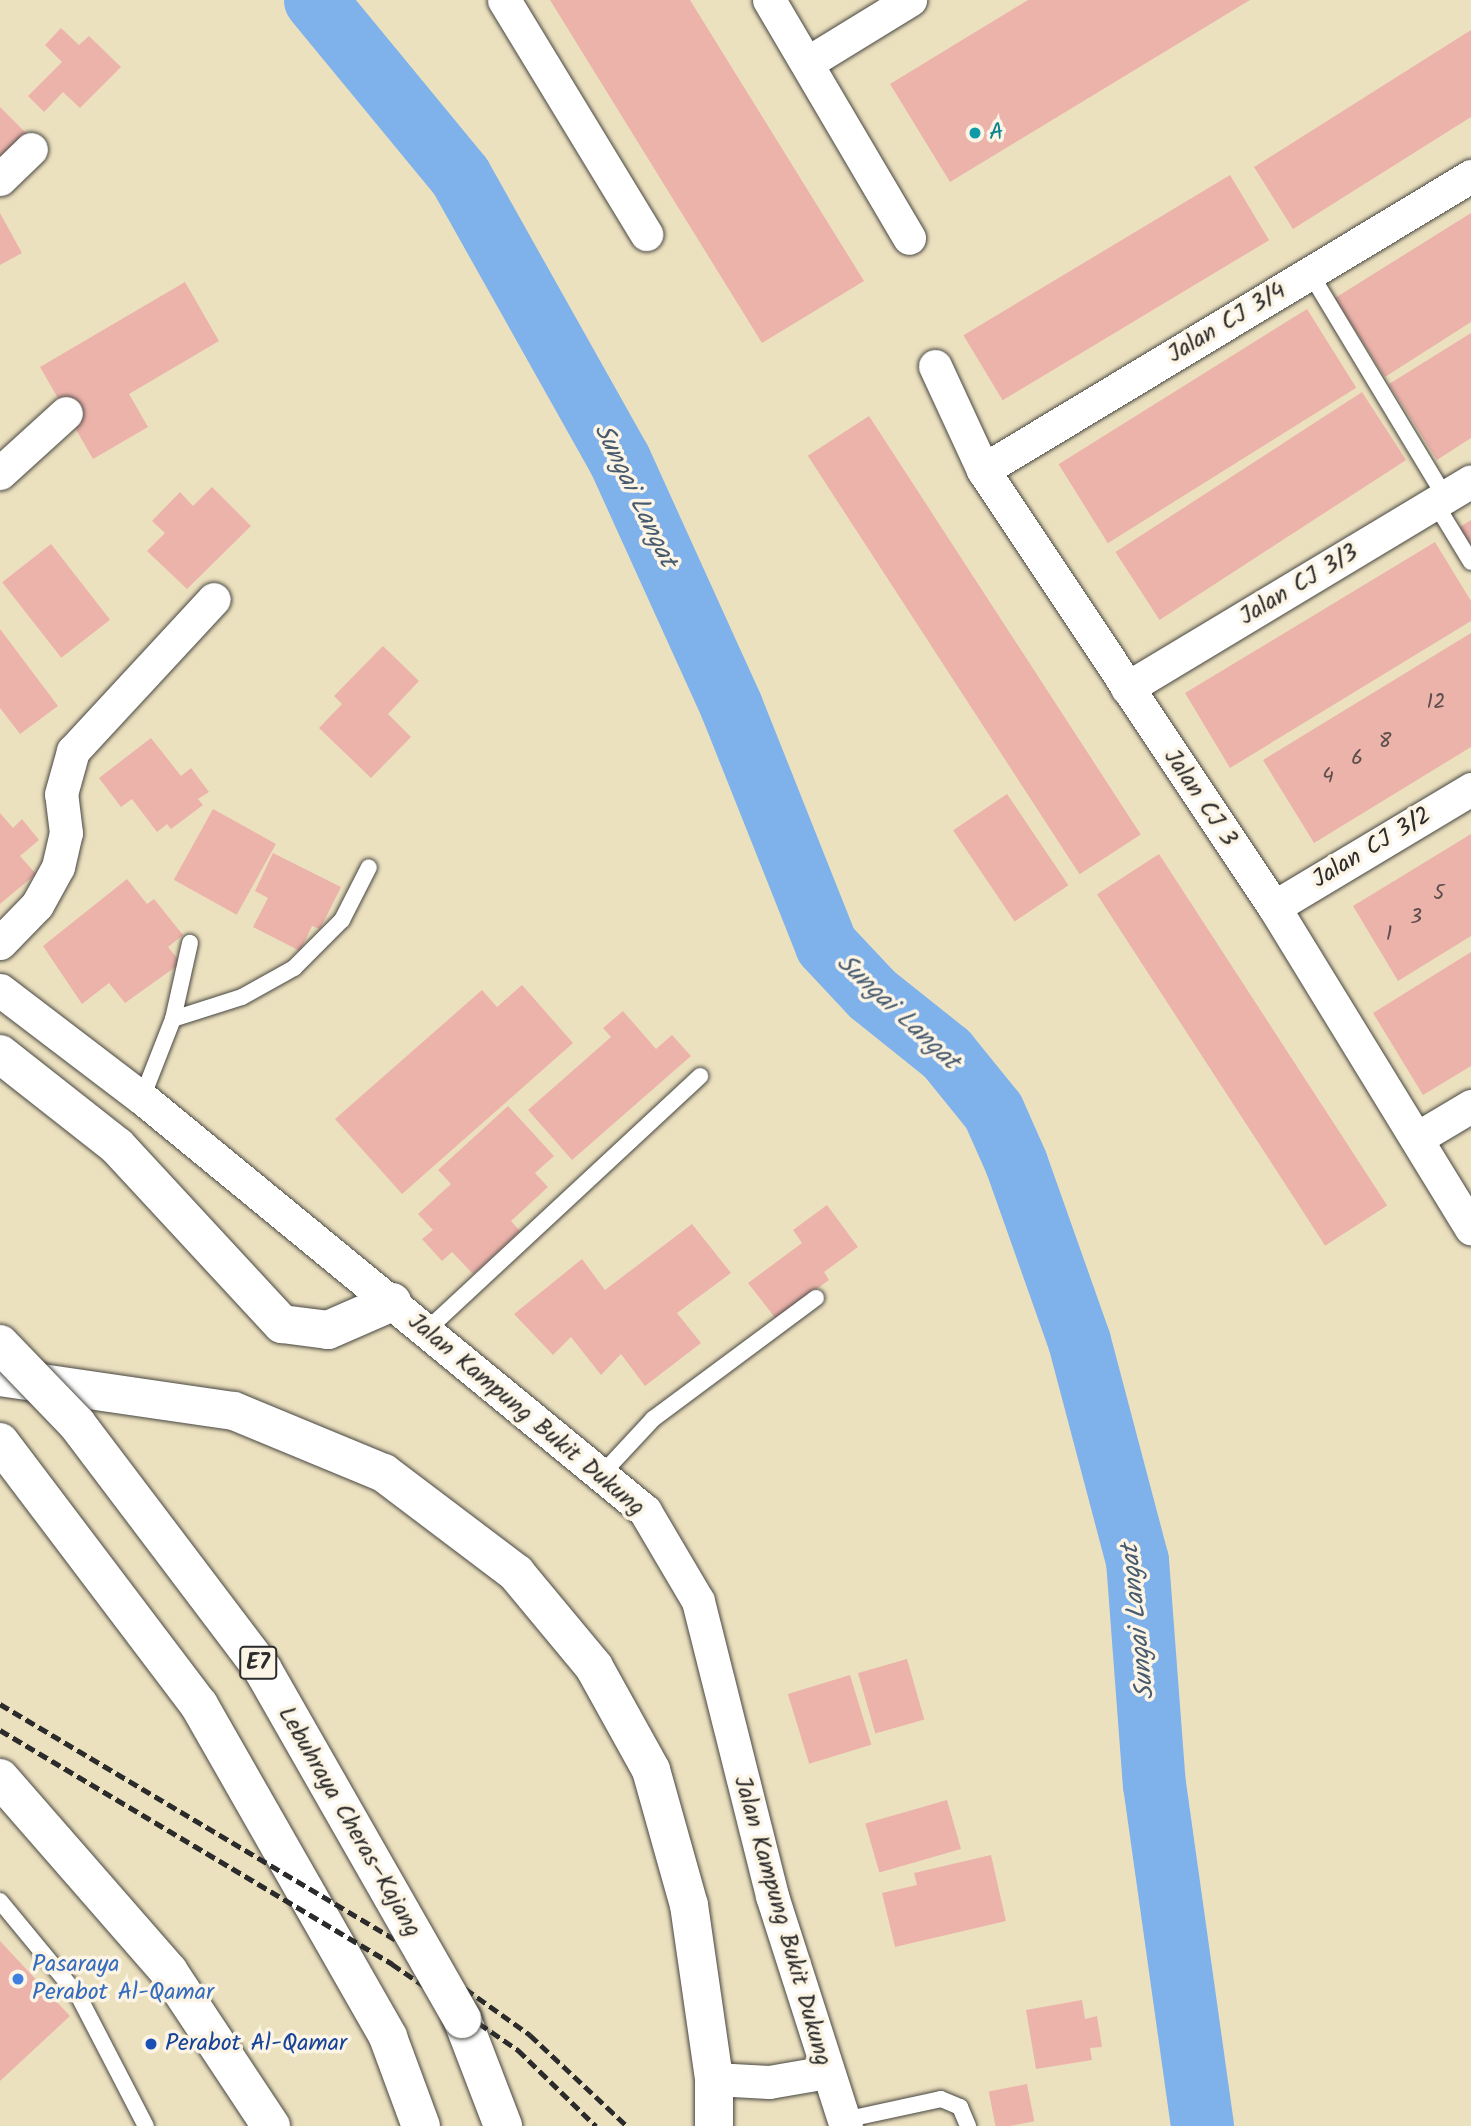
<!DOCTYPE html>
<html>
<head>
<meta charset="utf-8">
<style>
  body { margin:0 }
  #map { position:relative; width:1471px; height:2126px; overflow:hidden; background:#ece1bf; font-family:Kalam,sans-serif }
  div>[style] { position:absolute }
  .river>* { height:63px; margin:-31.5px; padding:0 31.5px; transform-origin:31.5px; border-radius:31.5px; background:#7fb1eb }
  .building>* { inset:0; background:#ecb3ab; transform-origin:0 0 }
  .roads { filter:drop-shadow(0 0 2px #484641) drop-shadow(0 0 2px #484641) }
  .service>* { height:16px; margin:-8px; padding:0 8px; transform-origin:8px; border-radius:8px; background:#fff }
  .minor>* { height:33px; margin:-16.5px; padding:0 16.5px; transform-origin:16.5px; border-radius:16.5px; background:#fff }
  .motorway>* { height:38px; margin:-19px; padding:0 19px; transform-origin:19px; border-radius:19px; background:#fff }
  .rail>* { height:5px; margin-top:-2.5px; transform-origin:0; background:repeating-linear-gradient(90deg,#2b2b2b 0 10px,transparent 0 15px) }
  .bridges { filter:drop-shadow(0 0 2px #484641) drop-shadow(0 0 2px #484641) }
  .motorway-bridge>* { height:38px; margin:-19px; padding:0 19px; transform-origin:19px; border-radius:19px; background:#fff }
  .dots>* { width:19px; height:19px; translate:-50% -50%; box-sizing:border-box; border:4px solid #fcf5e5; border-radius:50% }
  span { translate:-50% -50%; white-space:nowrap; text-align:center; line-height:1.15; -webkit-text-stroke:7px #fcf5e5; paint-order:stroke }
  .number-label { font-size:21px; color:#5b4d4b }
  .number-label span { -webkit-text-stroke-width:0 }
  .shield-label span { padding:2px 5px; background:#fcf5e5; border:2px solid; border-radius:5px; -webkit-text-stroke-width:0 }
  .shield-label { font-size:23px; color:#2b2b2b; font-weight:700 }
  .culture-label { font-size:24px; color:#0d838f }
  .left { translate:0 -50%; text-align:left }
  .street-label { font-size:24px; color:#2b2b2b }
  .shop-label { font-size:24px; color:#366cbe }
  .transit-label { font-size:24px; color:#164399 }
  .water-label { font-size:26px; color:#485a6e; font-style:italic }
</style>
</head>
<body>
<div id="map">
  <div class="river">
    <div style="left:315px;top:0;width:228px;rotate:50.5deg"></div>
    <div style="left:460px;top:176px;width:325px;rotate:60.7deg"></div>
    <div style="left:619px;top:459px;width:271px;rotate:65.6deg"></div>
    <div style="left:731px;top:706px;width:257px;rotate:68.3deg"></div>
    <div style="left:826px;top:945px;width:67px;rotate:46.8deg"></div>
    <div style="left:872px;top:994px;width:95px;rotate:38.6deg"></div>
    <div style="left:946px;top:1053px;width:75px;rotate:51deg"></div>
    <div style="left:993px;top:1111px;width:57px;rotate:66.1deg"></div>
    <div style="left:1016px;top:1163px;width:189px;rotate:70.5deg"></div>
    <div style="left:1079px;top:1341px;width:227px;rotate:75.2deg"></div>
    <div style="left:1137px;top:1560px;width:225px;rotate:85.7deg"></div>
    <div style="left:1154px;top:1784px;width:345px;rotate:82deg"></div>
  </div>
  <div class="building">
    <div style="clip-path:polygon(550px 0,690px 0,864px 281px,762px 343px)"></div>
    <div style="clip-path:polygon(1028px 0,1250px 0,950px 182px,890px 84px)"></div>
    <div style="clip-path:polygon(61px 28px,79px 45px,89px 36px,121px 67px,80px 108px,63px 92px,44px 112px,28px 96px,62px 62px,45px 45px)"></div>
    <div style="clip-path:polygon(1471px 30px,1471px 117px,1293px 229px,1254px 167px)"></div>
    <div style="clip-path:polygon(0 107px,30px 137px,0 167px)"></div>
    <div style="left:1230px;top:175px;width:76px;height:311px;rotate:59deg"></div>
    <div style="clip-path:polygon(0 213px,22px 253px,0 265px)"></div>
    <div style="clip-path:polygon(1471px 213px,1471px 322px,1385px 377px,1335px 298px)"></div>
    <div style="clip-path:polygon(185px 282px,219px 341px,129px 394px,148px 427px,93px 459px,40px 367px)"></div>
    <div style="left:1307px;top:309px;width:93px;height:293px;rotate:58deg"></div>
    <div style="clip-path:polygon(1471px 333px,1471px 438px,1437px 460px,1389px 384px)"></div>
    <div style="left:1362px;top:392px;width:81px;height:294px;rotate:57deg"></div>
    <div style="left:869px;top:416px;width:499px;height:73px;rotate:57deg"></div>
    <div style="clip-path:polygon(212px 487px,251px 526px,187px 589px,147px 551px,165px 533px,152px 521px,180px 492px,193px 506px)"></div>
    <div style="clip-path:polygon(1471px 520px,1471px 545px,1460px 527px)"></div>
    <div style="clip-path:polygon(1435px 542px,1471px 601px,1471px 621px,1230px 768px,1185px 693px)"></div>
    <div style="left:51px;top:544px;width:96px;height:62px;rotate:52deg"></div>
    <div style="clip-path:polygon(0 629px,58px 706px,20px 734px,0 708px)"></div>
    <div style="clip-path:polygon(1471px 633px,1471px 747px,1314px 843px,1263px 760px)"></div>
    <div style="clip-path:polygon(383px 646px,419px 681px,388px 714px,411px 737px,371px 778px,319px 728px,342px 704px,334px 696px)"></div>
    <div style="clip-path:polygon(151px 738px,181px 776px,191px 768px,209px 792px,198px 799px,203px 805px,171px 829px,167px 824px,157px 832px,132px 799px,121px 807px,99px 778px)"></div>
    <div style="left:1007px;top:794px;width:110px;height:65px;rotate:56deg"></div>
    <div style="left:213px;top:809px;width:72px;height:81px;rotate:29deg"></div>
    <div style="clip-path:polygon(0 813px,13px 828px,22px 819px,39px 840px,20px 856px,36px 874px,0 904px)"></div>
    <div style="clip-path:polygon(1471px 834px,1471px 936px,1398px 981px,1353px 906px)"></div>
    <div style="clip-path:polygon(273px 853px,341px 887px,320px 929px,312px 926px,300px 951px,253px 927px,268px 898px,255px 891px)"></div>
    <div style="left:1159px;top:854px;width:419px;height:74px;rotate:57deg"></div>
    <div style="clip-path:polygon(127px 879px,147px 904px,154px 899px,183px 935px,168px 947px,181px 963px,125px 1003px,109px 983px,82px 1004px,43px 946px)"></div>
    <div style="clip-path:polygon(1471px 952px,1471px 1066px,1423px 1095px,1373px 1013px)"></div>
    <div style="clip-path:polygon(522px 985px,573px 1043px,402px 1194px,335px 1119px,482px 990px,497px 1007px)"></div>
    <div style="clip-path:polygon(623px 1011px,656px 1049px,672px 1035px,691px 1056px,572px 1160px,528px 1110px,611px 1037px,603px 1028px)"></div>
    <div style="clip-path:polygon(508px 1106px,554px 1156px,535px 1173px,548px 1187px,511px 1221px,520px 1231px,473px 1274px,452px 1252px,442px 1261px,422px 1239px,433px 1230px,418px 1214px,451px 1184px,438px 1170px)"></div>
    <div style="clip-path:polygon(827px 1205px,858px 1247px,824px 1272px,829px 1280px,776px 1319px,748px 1283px,802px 1243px,793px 1230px)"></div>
    <div style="clip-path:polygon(692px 1224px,731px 1273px,677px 1313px,701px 1343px,645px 1386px,621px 1354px,601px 1375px,571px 1337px,553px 1355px,514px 1314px,582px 1259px,605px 1290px)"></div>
    <div style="left:907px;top:1659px;width:63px;height:51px;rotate:74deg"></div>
    <div style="left:850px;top:1675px;width:73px;height:65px;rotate:73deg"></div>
    <div style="left:947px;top:1800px;width:51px;height:85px;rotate:74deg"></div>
    <div style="clip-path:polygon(991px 1855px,1006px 1921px,895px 1947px,882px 1893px,917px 1885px,914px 1873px)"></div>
    <div style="clip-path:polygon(0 1941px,70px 2016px,0 2081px)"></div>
    <div style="clip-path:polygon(1082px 2000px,1085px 2019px,1097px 2016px,1102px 2047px,1090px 2048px,1092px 2060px,1036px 2069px,1026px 2010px)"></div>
    <div style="left:1027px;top:2084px;width:38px;height:39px;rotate:79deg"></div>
  </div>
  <div class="roads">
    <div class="service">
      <div style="left:1310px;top:273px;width:262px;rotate:58.9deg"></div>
      <div style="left:1435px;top:503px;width:69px;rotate:58.6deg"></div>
      <div style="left:173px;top:1019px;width:72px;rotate:-17.7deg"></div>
      <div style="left:242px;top:997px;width:60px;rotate:-29.1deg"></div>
      <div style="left:294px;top:968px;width:68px;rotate:-45deg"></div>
      <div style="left:342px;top:920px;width:59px;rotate:-63deg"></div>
      <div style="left:142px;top:1098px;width:85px;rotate:-68.6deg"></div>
      <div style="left:173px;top:1019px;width:78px;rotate:-77.4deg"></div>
      <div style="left:427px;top:1330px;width:373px;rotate:-42.9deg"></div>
      <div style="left:601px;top:1475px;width:76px;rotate:-47.1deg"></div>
      <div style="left:653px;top:1419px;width:203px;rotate:-36.6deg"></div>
      <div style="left:0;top:1901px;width:124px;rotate:50.5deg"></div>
      <div style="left:79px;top:1997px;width:145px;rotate:62.6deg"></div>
      <div style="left:844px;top:2120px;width:99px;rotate:-12.2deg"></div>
      <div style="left:941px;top:2099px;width:21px;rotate:23deg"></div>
      <div style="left:960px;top:2107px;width:21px;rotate:67deg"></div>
    </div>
    <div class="minor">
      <div style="left:504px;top:0;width:274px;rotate:58.7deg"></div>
      <div style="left:769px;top:0;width:276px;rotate:59.5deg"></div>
      <div style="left:807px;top:63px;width:121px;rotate:-31.5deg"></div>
      <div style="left:0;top:179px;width:43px;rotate:-44.1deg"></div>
      <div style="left:935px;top:366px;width:115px;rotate:65.2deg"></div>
      <div style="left:983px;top:470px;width:525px;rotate:56.34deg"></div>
      <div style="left:1274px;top:907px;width:377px;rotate:58.5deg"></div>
      <div style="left:983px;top:470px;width:570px;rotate:-31.07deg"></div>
      <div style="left:0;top:473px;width:89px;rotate:-42.3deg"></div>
      <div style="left:1127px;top:688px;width:401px;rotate:-31deg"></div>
      <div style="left:1274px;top:907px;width:230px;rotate:-30.9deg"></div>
      <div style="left:0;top:943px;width:53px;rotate:-45.8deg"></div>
      <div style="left:37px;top:905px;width:43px;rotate:-61.1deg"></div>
      <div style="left:58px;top:867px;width:35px;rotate:-77deg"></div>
      <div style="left:66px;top:833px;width:39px;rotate:-97deg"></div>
      <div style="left:61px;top:794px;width:45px;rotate:-74.4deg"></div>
      <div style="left:73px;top:751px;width:207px;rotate:-47.2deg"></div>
      <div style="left:0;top:990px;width:178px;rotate:37.3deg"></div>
      <div style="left:142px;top:1098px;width:651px;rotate:39.39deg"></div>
      <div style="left:645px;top:1511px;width:104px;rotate:59.5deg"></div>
      <div style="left:698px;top:1601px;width:304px;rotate:75.9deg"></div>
      <div style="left:772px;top:1896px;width:242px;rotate:72.2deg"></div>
      <div style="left:1419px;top:1137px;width:61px;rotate:-30.8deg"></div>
      <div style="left:714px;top:2079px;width:55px;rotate:3.1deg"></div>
      <div style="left:769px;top:2082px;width:59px;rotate:-9.8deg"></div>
    </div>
    <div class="motorway">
      <div style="left:0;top:1054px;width:149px;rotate:38.2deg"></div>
      <div style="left:117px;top:1146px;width:243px;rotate:47.2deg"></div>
      <div style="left:282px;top:1324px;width:46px;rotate:7.4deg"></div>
      <div style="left:328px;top:1330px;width:70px;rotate:-23.6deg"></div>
      <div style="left:0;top:1377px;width:236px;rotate:8.3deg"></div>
      <div style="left:234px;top:1411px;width:162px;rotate:22.5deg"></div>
      <div style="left:384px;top:1473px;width:166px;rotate:37.1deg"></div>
      <div style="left:516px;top:1573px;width:122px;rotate:50.3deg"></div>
      <div style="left:594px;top:1667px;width:118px;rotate:61deg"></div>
      <div style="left:651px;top:1770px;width:140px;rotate:74.3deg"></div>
      <div style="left:689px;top:1905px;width:176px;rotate:81.8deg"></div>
      <div style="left:714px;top:2079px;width:47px;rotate:90deg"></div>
      <div style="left:0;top:1442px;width:330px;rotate:52.9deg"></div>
      <div style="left:199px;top:1705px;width:382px;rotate:60.3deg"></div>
      <div style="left:388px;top:2037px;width:95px;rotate:69.7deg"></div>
      <div style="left:0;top:1778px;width:257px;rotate:48.9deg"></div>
      <div style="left:169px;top:1972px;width:185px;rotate:56.5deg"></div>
      <div style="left:462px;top:2019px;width:115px;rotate:69deg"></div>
    </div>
  </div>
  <div class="rail">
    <div style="left:0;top:1704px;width:470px;rotate:30.8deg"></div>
    <div style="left:404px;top:1945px;width:155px;rotate:35.5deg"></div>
    <div style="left:530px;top:2035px;width:133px;rotate:43.2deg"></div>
    <div style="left:0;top:1730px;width:457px;rotate:30.8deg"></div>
    <div style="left:392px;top:1964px;width:153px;rotate:34.3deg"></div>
    <div style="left:518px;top:2050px;width:109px;rotate:44.3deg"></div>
  </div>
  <div class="bridges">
    <div class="motorway-bridge">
      <div style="left:0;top:1344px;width:111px;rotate:46.1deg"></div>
      <div style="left:77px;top:1424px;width:308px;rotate:52.9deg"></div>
      <div style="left:263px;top:1670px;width:402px;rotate:60.3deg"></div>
    </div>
  </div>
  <div class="dots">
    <div style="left:975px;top:133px;background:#0f9aa8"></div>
    <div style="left:18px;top:1979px;background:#3f7fe0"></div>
    <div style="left:151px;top:2044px;background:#1a4fb4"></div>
  </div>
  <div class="number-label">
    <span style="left:1436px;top:703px">12</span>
    <span style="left:1385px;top:742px">8</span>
    <span style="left:1357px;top:759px">6</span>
    <span style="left:1328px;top:777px">4</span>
    <span style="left:1439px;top:894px">5</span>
    <span style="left:1416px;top:918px">3</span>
    <span style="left:1389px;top:935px">1</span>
  </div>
  <div class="shield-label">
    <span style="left:258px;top:1663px">E7</span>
  </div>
  <div class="culture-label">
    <span class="left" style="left:989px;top:133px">A</span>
  </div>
  <div class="street-label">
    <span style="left:1227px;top:323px;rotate:-31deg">Jalan CJ 3/4</span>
    <span style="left:1299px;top:585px;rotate:-31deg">Jalan CJ 3/3</span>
    <span style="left:1200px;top:798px;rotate:56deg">Jalan CJ 3</span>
    <span style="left:1372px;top:848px;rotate:-31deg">Jalan CJ 3/2</span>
    <span style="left:526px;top:1415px;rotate:40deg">Jalan Kampung Bukit Dukung</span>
    <span style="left:349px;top:1822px;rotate:60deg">Lebuhraya Cheras–Kajang</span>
    <span style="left:782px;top:1921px;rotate:74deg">Jalan Kampung Bukit Dukung</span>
  </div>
  <div class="shop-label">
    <span class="left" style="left:32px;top:1979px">Pasaraya<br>Perabot Al-Qamar</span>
  </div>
  <div class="transit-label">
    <span class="left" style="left:165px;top:2044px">Perabot Al-Qamar</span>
  </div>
  <div class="water-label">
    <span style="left:634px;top:496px;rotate:64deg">Sungai Langat</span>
    <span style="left:897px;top:1013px;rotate:43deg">Sungai Langat</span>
    <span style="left:1139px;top:1622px;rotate:-96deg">Sungai Langat</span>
  </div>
</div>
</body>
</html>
